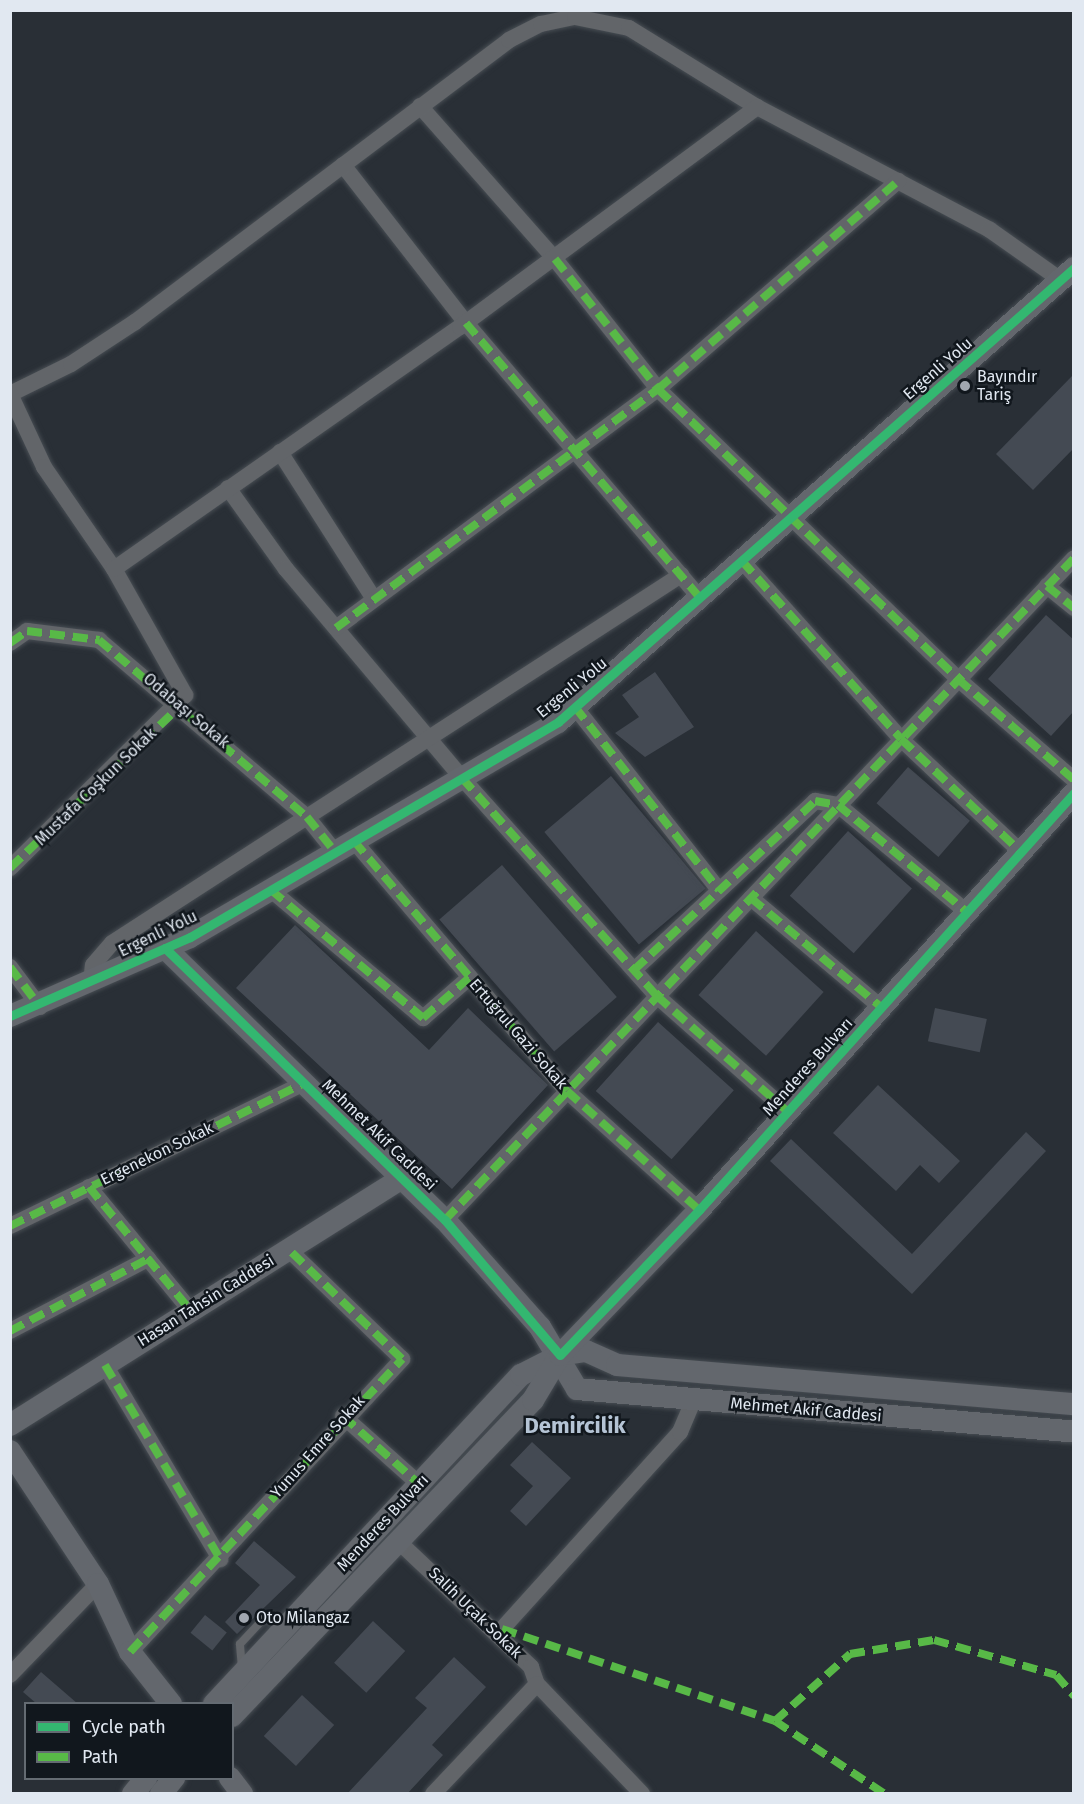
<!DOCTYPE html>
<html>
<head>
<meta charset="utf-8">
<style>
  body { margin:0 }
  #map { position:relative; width:1084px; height:1804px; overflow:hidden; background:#292f36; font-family:"Fira Sans",sans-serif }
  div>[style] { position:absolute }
  .building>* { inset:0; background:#444a53; transform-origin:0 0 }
  .roads { filter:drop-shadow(0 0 2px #474d53) drop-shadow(0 0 2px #474d53) }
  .lane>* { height:8px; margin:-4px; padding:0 4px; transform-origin:4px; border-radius:4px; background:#626569 }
  .street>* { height:16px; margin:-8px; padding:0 8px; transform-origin:8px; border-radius:8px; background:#626569 }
  .secondary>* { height:22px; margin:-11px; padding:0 11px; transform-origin:11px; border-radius:11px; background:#63676d }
  .quiet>* { height:8px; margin-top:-4px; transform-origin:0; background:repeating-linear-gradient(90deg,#58b947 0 15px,transparent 0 23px) }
  .cycleway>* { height:9px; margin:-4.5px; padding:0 4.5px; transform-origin:4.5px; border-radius:4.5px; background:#33b770 }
  .dots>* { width:16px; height:16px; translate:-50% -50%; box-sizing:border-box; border:3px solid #11171d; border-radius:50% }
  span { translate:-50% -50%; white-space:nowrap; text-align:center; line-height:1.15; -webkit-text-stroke:5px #11171d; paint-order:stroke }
  .street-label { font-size:16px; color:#e1e8f1 }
  .poi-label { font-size:16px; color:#e1e8f1 }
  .left { translate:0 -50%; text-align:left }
  .district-label { font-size:22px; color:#b5c4d5; font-weight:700 }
  .frame { position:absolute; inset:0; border:12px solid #e1e8f1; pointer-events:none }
  .legend { position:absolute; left:24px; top:1702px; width:210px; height:78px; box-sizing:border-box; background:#11171d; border:2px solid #646b72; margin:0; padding:8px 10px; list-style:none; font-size:18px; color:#e1e8f1 }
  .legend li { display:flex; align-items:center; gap:12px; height:30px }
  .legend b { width:30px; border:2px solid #646b72 }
</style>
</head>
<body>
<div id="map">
  <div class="building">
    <div style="clip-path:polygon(1074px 374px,1074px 448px,1033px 490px,996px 454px)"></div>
    <div style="clip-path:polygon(1046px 615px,1074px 640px,1074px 711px,1051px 736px,988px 679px)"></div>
    <div style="clip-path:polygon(655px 672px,694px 727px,645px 757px,615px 733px,639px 717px,622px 695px)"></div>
    <div style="left:908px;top:767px;width:82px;height:48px;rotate:41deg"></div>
    <div style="left:611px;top:776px;width:147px;height:87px;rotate:50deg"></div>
    <div style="left:848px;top:831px;width:86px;height:87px;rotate:42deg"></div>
    <div style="left:502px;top:865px;width:175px;height:83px;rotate:49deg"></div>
    <div style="clip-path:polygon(295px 925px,429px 1050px,468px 1008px,548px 1085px,452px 1189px,236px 988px)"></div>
    <div style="left:756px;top:931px;width:91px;height:86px;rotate:42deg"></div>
    <div style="left:935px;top:1008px;width:53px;height:34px;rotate:12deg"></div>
    <div style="left:658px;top:1022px;width:102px;height:93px;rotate:42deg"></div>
    <div style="clip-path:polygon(878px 1085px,960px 1161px,939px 1183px,920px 1165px,896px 1191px,833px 1133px)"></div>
    <div style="clip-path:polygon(1026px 1132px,1046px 1151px,912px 1294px,770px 1161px,791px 1139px,912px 1254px)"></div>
    <div style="clip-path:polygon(532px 1442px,571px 1478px,526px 1526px,510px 1511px,533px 1486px,510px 1465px)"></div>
    <div style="clip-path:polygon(254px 1541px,296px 1577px,237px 1634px,225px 1622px,260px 1585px,235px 1563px)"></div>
    <div style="left:205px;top:1615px;width:28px;height:23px;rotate:39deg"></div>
    <div style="left:373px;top:1621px;width:44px;height:57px;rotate:43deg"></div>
    <div style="clip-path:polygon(454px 1657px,486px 1687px,432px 1745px,443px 1755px,407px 1794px,347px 1794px,427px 1708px,415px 1698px)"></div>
    <div style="clip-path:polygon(41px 1672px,78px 1704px,37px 1704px,23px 1692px)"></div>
    <div style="left:302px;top:1695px;width:44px;height:56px;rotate:43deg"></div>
  </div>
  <div class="roads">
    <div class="lane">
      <div style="left:242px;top:1668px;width:24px;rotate:-95deg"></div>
      <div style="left:240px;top:1644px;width:34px;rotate:-47deg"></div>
      <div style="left:263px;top:1619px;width:23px;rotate:2deg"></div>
    </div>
    <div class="street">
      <div style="left:420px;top:106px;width:204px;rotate:48.6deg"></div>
      <div style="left:555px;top:259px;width:166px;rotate:51.6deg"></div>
      <div style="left:658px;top:389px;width:417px;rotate:44deg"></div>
      <div style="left:958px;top:679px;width:154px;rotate:41deg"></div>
      <div style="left:343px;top:165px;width:200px;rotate:52.1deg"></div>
      <div style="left:466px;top:323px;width:361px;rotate:49.6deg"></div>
      <div style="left:10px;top:394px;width:68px;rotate:-26.2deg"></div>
      <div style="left:71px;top:364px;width:77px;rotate:-33.3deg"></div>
      <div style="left:135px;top:322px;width:468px;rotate:-37deg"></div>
      <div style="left:509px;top:40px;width:36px;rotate:-27deg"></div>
      <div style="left:541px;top:24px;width:35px;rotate:-12deg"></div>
      <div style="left:575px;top:17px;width:55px;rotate:11.5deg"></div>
      <div style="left:629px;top:28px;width:150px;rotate:31.7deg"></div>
      <div style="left:757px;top:107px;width:263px;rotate:27.8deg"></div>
      <div style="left:990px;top:230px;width:87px;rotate:35.2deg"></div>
      <div style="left:10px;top:394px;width:81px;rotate:65deg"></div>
      <div style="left:44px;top:467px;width:124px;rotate:55.5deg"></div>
      <div style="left:114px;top:569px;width:145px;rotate:60.6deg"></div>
      <div style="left:185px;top:695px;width:246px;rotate:135.3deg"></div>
      <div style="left:280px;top:452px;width:174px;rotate:57.4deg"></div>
      <div style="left:228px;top:488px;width:100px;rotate:54.4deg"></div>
      <div style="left:286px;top:569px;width:273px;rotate:49.9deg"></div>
      <div style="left:462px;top:778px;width:292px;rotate:48.2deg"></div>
      <div style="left:657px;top:996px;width:175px;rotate:41.5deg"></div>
      <div style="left:742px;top:561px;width:239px;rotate:48.2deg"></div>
      <div style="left:901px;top:739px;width:165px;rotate:43.3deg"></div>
      <div style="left:114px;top:569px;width:422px;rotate:-35deg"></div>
      <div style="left:460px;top:327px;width:370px;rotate:-36.5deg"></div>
      <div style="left:1047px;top:586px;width:35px;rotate:39deg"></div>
      <div style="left:336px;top:628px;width:401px;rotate:-36.6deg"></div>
      <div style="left:658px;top:389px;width:318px;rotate:-40.9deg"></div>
      <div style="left:10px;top:643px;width:21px;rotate:-35deg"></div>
      <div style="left:27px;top:631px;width:73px;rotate:7.1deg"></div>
      <div style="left:99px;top:640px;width:273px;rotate:40.4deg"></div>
      <div style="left:307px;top:817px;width:45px;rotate:51.3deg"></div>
      <div style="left:575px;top:707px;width:233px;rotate:51.8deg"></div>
      <div style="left:354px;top:841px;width:328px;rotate:49.6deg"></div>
      <div style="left:567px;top:1091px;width:178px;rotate:42deg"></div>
      <div style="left:271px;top:890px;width:199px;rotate:40.1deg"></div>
      <div style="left:423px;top:1018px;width:62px;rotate:-41.1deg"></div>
      <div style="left:751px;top:898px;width:170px;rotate:40deg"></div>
      <div style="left:10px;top:967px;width:50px;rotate:53.1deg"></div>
      <div style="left:634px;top:970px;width:248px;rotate:-43deg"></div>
      <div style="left:815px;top:801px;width:23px;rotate:10deg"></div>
      <div style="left:838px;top:805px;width:168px;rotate:39.7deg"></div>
      <div style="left:91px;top:983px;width:18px;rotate:-84deg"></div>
      <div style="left:93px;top:965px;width:29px;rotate:-49deg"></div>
      <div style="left:112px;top:943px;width:678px;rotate:-32.89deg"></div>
      <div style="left:89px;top:1187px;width:161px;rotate:50.6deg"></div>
      <div style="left:445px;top:1220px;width:913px;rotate:-46.46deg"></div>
      <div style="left:10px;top:1226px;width:327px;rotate:-25.9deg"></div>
      <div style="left:10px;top:1331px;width:156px;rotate:-27.6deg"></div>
      <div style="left:105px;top:1365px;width:226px;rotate:59.3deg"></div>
      <div style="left:343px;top:1416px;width:102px;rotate:41.8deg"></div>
      <div style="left:399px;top:1542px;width:182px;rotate:43.4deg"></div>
      <div style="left:531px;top:1667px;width:18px;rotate:71deg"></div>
      <div style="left:537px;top:1684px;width:152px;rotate:46.3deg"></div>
      <div style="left:502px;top:1629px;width:266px;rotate:-47.9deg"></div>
      <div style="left:680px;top:1432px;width:34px;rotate:-67deg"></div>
      <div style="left:130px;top:1652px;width:400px;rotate:-47.1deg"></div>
      <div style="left:402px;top:1359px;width:158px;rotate:-136deg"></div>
      <div style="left:10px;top:1675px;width:127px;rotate:-46deg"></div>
      <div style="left:433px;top:1794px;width:151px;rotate:-46.6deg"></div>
    </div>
    <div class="secondary">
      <div style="left:165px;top:948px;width:390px;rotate:44.2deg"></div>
      <div style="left:445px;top:1220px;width:143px;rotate:48.4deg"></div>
      <div style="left:540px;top:1327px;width:72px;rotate:59.2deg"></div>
      <div style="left:577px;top:1389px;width:499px;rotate:4.9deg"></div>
      <div style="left:10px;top:1016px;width:197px;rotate:-23.7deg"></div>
      <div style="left:190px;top:937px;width:426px;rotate:-30.3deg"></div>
      <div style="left:558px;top:722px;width:687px;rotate:-41.34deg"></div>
      <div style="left:10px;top:1425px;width:463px;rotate:-32.2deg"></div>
      <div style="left:10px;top:1451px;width:159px;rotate:56.5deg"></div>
      <div style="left:98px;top:1584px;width:75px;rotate:64.8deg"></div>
      <div style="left:130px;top:1652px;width:66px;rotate:51.7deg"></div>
      <div style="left:214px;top:1704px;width:450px;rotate:-47deg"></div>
      <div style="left:521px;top:1375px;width:44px;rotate:-27.1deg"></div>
      <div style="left:560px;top:1355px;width:26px;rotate:-9deg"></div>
      <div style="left:586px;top:1351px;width:34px;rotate:24deg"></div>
      <div style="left:617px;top:1365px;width:459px;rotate:4.9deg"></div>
      <div style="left:232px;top:1716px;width:436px;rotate:-46.4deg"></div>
      <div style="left:533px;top:1400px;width:52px;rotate:-59deg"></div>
      <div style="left:560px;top:1355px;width:201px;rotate:-46.2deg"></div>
      <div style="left:699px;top:1210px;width:561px;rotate:-48.04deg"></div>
      <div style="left:230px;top:1778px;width:20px;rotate:53deg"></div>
      <div style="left:133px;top:1794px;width:21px;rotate:-51deg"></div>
      <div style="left:161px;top:1794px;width:21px;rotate:-51deg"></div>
    </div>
  </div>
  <div class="quiet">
    <div style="left:555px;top:259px;width:166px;rotate:51.6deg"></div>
    <div style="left:658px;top:389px;width:417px;rotate:44deg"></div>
    <div style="left:958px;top:679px;width:154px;rotate:41deg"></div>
    <div style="left:466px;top:323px;width:361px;rotate:49.6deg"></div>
    <div style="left:742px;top:561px;width:239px;rotate:48.2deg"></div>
    <div style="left:901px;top:739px;width:165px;rotate:43.3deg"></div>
    <div style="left:1047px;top:586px;width:35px;rotate:39deg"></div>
    <div style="left:336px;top:628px;width:401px;rotate:-36.6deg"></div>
    <div style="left:658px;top:389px;width:318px;rotate:-40.9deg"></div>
    <div style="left:10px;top:643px;width:21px;rotate:-35deg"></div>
    <div style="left:27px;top:631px;width:73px;rotate:7.1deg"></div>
    <div style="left:99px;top:640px;width:273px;rotate:40.4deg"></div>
    <div style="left:307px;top:817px;width:45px;rotate:51.3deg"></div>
    <div style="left:575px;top:707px;width:233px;rotate:51.8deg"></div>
    <div style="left:462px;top:778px;width:292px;rotate:48.2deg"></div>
    <div style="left:657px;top:996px;width:175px;rotate:41.5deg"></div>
    <div style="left:354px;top:841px;width:328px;rotate:49.6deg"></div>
    <div style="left:567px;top:1091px;width:178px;rotate:42deg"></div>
    <div style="left:10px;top:868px;width:236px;rotate:-43.6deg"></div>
    <div style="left:271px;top:890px;width:199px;rotate:40.1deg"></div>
    <div style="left:423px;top:1018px;width:62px;rotate:-41.1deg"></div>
    <div style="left:751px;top:898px;width:170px;rotate:40deg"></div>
    <div style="left:10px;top:967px;width:50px;rotate:53.1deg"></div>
    <div style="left:634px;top:970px;width:248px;rotate:-43deg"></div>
    <div style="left:815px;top:801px;width:23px;rotate:10deg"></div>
    <div style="left:838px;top:805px;width:168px;rotate:39.7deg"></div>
    <div style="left:89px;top:1187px;width:161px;rotate:50.6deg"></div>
    <div style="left:445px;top:1220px;width:913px;rotate:-46.46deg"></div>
    <div style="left:10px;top:1226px;width:327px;rotate:-25.9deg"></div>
    <div style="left:10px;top:1331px;width:156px;rotate:-27.6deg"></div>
    <div style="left:105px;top:1365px;width:226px;rotate:59.3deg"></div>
    <div style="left:343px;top:1416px;width:102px;rotate:41.8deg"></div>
    <div style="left:502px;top:1629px;width:288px;rotate:18.6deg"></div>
    <div style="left:775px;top:1721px;width:132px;rotate:33.6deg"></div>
    <div style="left:130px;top:1652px;width:400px;rotate:-47.1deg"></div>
    <div style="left:402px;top:1359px;width:158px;rotate:-136deg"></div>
    <div style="left:775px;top:1721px;width:101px;rotate:-41.8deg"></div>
    <div style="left:850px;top:1654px;width:85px;rotate:-9.5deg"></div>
    <div style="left:934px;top:1640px;width:127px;rotate:16deg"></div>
    <div style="left:1056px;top:1675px;width:28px;rotate:49deg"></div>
  </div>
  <div class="cycleway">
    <div style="left:165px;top:948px;width:390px;rotate:44.2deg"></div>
    <div style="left:445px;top:1220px;width:177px;rotate:49.6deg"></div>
    <div style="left:560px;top:1355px;width:201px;rotate:-46.2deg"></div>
    <div style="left:699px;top:1210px;width:561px;rotate:-48.04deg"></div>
    <div style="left:10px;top:1016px;width:197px;rotate:-23.7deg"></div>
    <div style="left:190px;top:937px;width:426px;rotate:-30.3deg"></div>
    <div style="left:558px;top:722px;width:687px;rotate:-41.34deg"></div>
  </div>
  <div class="dots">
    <div style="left:965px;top:386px;background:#a1a7b0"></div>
    <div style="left:244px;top:1618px;background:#a1a7b0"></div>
  </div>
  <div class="street-label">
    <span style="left:938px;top:369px;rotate:-41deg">Ergenli Yolu</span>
    <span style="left:572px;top:688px;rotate:-39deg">Ergenli Yolu</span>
    <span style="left:186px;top:711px;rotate:40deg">Odabaşı Sokak</span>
    <span style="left:96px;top:787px;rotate:-44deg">Mustafa Coşkun Sokak</span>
    <span style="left:158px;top:934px;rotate:-26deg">Ergenli Yolu</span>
    <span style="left:518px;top:1034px;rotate:49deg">Ertuğrul Gazi Sokak</span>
    <span style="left:808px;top:1067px;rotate:-48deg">Menderes Bulvarı</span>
    <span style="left:379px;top:1135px;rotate:44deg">Mehmet Akif Caddesi</span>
    <span style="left:157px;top:1154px;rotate:-26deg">Ergenekon Sokak</span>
    <span style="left:206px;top:1301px;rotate:-32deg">Hasan Tahsin Caddesi</span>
    <span style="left:806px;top:1410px;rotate:5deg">Mehmet Akif Caddesi</span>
    <span style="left:318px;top:1447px;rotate:-48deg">Yunus Emre Sokak</span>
    <span style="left:383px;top:1523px;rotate:-47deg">Menderes Bulvarı</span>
    <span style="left:475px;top:1613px;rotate:44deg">Salih Uçak Sokak</span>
  </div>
  <div class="poi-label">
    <span class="left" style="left:977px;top:386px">Bayındır<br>Tariş</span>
    <span class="left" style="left:256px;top:1618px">Oto Milangaz</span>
  </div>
  <div class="district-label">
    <span style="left:575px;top:1426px">Demircilik</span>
  </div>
  <div class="frame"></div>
  <ul class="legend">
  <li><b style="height:8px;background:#33b770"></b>Cycle path</li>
  <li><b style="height:8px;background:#58b947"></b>Path</li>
  </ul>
</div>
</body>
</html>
